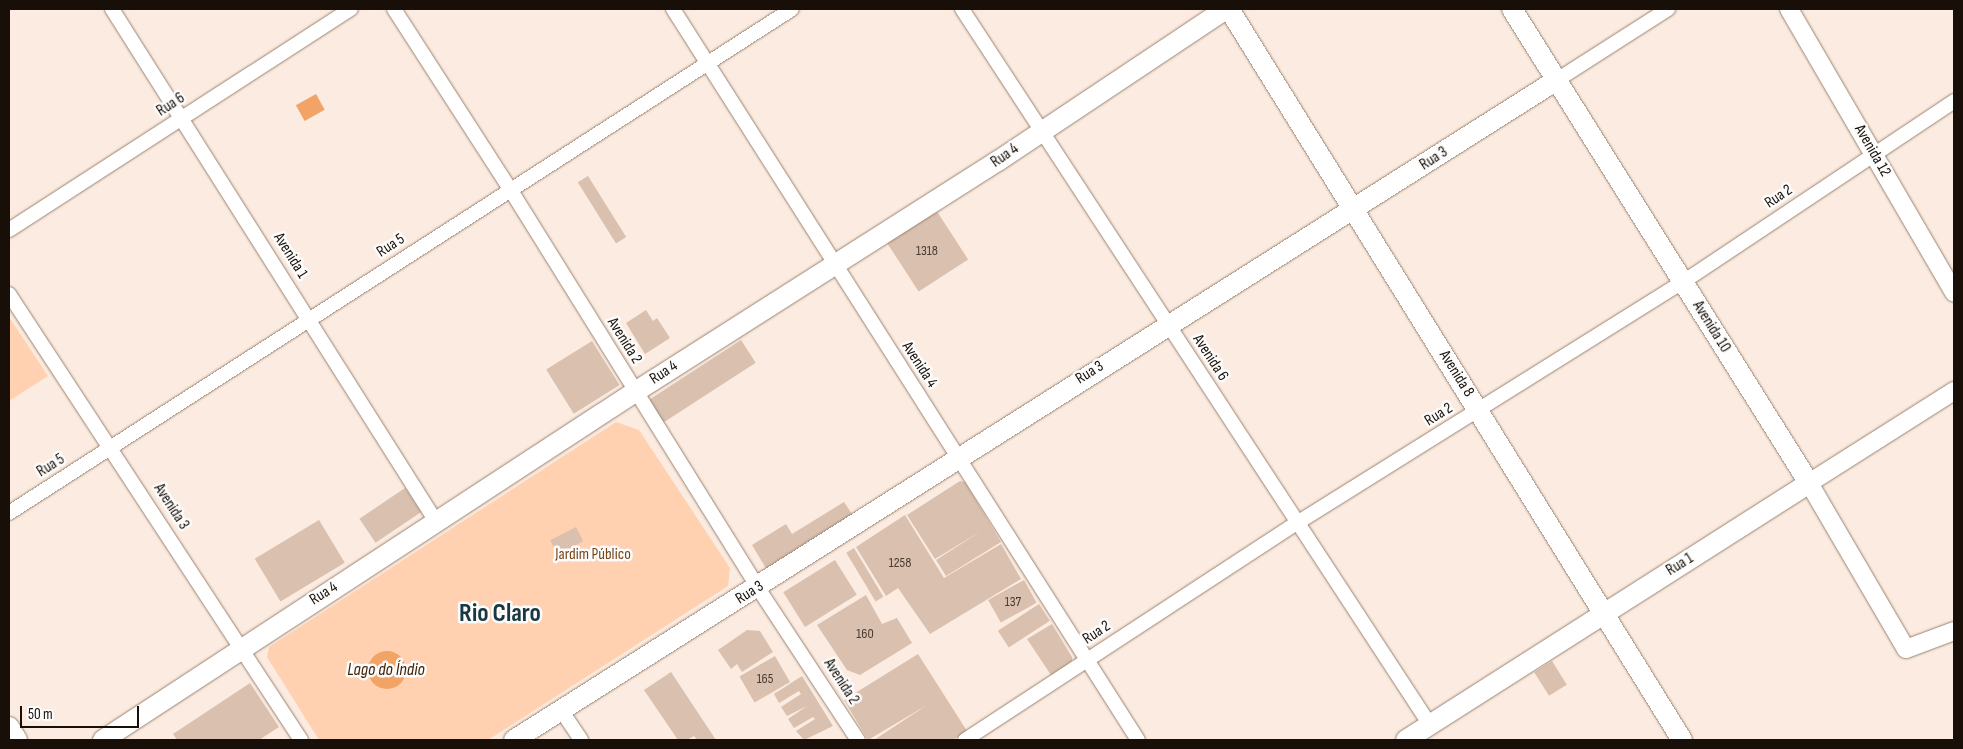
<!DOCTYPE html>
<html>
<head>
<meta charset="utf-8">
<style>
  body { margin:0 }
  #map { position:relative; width:1963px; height:749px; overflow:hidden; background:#fbebe0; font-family:"Sofia Sans Condensed",sans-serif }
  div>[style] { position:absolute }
  .green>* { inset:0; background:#ffd1b0 }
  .water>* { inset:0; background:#f2a467; transform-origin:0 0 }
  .round { border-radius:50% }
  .building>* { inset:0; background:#dac0ae; transform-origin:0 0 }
  .roads { filter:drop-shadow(0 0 1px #9a8271) drop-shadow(0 0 1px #9a8271) }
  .minor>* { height:14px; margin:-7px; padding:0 7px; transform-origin:7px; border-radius:7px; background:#fff }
  .tertiary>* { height:18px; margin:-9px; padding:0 9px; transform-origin:9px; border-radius:9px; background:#fff }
  .secondary>* { height:20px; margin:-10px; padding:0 10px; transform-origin:10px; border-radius:10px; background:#fff }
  span { translate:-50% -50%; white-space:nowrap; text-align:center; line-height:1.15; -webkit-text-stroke:5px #fcfcfc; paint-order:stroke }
  .number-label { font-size:14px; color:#483b32 }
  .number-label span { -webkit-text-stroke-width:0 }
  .street-label { font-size:16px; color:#170f08 }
  .park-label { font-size:16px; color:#784518 }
  .water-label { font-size:18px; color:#412308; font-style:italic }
  .town-label { font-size:26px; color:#193841; font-weight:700 }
  .frame { position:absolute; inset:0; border:10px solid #170f08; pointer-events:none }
  .scale { position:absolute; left:20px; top:706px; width:119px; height:22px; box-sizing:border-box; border:2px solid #170f08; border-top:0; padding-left:6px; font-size:15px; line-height:18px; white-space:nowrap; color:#170f08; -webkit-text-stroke:4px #fcfcfc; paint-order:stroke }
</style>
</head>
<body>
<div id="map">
  <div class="green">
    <div style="clip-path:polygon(9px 317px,48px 376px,9px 401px)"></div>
    <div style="clip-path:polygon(616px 422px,639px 430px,730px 568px,728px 586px,488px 740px,319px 740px,267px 657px,269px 647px)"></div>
  </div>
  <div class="water">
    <div style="left:316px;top:94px;width:18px;height:23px;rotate:61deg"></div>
    <div class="round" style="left:368px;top:651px;width:38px;height:38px"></div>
  </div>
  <div class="building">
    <div style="left:588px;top:176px;width:72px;height:12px;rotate:58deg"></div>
    <div style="left:936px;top:210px;width:59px;height:59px;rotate:57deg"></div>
    <div style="clip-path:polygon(646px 310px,653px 321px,657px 318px,670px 338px,645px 354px,626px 323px)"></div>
    <div style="left:741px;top:340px;width:27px;height:110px;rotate:57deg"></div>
    <div style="left:592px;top:341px;width:52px;height:54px;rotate:58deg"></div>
    <div style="clip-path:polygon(960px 481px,965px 482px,1001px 542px,946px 576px,936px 560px,983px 530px,935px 559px,907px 515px)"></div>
    <div style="left:405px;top:488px;width:29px;height:55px;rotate:56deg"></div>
    <div style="clip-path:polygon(844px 502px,854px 517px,767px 570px,752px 545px,786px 524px,792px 534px)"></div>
    <div style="clip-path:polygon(905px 515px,944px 578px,1001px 544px,1021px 579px,930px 634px,898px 588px,886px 596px,856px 547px)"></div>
    <div style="left:319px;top:520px;width:50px;height:75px;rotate:59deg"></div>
    <div style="left:576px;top:527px;width:16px;height:29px;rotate:63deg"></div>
    <div style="left:854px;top:548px;width:57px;height:9px;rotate:59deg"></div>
    <div style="left:835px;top:560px;width:41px;height:61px;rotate:58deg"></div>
    <div style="left:1024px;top:580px;width:26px;height:41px;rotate:61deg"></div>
    <div style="clip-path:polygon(866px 595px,882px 624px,897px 618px,912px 643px,860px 675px,847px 670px,817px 625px)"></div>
    <div style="left:1039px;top:604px;width:20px;height:49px;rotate:57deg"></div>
    <div style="clip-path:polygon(1052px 624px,1072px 657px,1072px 661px,1051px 675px,1027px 639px)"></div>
    <div style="clip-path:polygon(747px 630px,760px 631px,773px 652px,742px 672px,737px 664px,731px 669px,718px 650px)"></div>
    <div style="clip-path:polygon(918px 654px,967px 731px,953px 740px,874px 740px,927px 705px,868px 740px,844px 700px)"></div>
    <div style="left:775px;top:656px;width:30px;height:41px;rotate:60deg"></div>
    <div style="left:1552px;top:661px;width:28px;height:21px;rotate:58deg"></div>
    <div style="clip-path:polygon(671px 672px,716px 740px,697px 740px,694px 736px,687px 740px,678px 740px,644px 690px)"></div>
    <div style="clip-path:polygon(802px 676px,833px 726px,804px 740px,796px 731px,815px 719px,813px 717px,794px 728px,788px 719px,807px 706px,787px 716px,781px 707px,801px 694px,799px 691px,779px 703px,774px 694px)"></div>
    <div style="clip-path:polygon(250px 683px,279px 727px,259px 740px,177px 740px,173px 734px)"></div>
  </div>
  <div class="roads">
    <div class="minor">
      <div style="left:112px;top:9px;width:608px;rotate:57.7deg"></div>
      <div style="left:394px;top:9px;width:214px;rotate:57.2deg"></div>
      <div style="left:510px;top:189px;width:470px;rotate:58.1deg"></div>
      <div style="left:758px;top:588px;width:182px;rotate:56.7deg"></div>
      <div style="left:673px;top:9px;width:866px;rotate:57.54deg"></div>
      <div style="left:962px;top:9px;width:855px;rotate:56.83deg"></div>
      <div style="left:1557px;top:80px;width:132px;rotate:-32.6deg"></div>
      <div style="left:9px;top:230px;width:407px;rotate:-32.9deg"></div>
      <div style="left:9px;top:294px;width:533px;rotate:56.79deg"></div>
      <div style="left:9px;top:513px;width:931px;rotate:-32.77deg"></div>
      <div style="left:561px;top:710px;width:36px;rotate:56deg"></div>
      <div style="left:965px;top:740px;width:397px;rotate:-33.2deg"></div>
      <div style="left:1297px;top:523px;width:455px;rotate:-32deg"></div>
      <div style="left:1683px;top:282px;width:326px;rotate:-33.7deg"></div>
    </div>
    <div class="tertiary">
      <div style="left:1789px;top:9px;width:328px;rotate:59.8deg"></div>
      <div style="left:1954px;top:391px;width:172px;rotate:147.6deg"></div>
      <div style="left:1809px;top:483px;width:192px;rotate:59.7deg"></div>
      <div style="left:1906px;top:649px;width:51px;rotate:-20.6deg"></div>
    </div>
    <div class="secondary">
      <div style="left:1229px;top:9px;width:860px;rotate:58.21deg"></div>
      <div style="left:9px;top:727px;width:15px;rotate:58deg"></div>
      <div style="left:103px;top:740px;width:636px;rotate:-33.19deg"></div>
      <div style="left:635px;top:392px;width:430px;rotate:-32.5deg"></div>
      <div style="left:998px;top:161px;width:274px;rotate:-33.7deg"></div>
      <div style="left:514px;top:740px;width:1234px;rotate:-32.33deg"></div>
      <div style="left:1406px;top:740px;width:478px;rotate:-32.5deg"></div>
      <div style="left:1809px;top:483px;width:559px;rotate:-122.07deg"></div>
    </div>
  </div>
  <div class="number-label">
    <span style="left:927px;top:251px">1318</span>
    <span style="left:900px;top:563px">1258</span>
    <span style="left:1013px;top:602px">137</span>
    <span style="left:865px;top:634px">160</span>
    <span style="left:765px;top:679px">165</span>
  </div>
  <div class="street-label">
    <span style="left:171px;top:105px;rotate:-33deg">Rua 6</span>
    <span style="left:1872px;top:151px;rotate:60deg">Avenida 12</span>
    <span style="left:1005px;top:156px;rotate:-35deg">Rua 4</span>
    <span style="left:1434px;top:159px;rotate:-33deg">Rua 3</span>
    <span style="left:1779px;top:197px;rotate:-34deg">Rua 2</span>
    <span style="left:391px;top:246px;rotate:-33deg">Rua 5</span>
    <span style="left:290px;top:256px;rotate:58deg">Avenida 1</span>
    <span style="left:1711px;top:327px;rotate:58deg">Avenida 10</span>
    <span style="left:624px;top:341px;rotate:58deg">Avenida 2</span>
    <span style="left:1210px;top:358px;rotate:57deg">Avenida 6</span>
    <span style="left:919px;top:365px;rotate:57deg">Avenida 4</span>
    <span style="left:664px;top:373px;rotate:-33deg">Rua 4</span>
    <span style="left:1090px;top:373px;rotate:-32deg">Rua 3</span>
    <span style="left:1456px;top:374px;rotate:58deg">Avenida 8</span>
    <span style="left:1439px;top:415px;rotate:-32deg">Rua 2</span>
    <span style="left:51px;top:466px;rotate:-32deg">Rua 5</span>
    <span style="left:171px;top:507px;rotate:57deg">Avenida 3</span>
    <span style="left:1680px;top:565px;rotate:-32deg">Rua 1</span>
    <span style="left:750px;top:593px;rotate:-32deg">Rua 3</span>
    <span style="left:324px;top:594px;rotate:-32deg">Rua 4</span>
    <span style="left:1097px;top:633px;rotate:-33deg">Rua 2</span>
    <span style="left:841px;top:682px;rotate:57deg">Avenida 2</span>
  </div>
  <div class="park-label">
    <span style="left:593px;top:555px">Jardim Público</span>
  </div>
  <div class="water-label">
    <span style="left:386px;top:670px">Lago do Índio</span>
  </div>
  <div class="town-label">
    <span style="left:500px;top:614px">Rio Claro</span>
  </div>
  <div class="frame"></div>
  <div class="scale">50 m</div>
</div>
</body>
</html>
